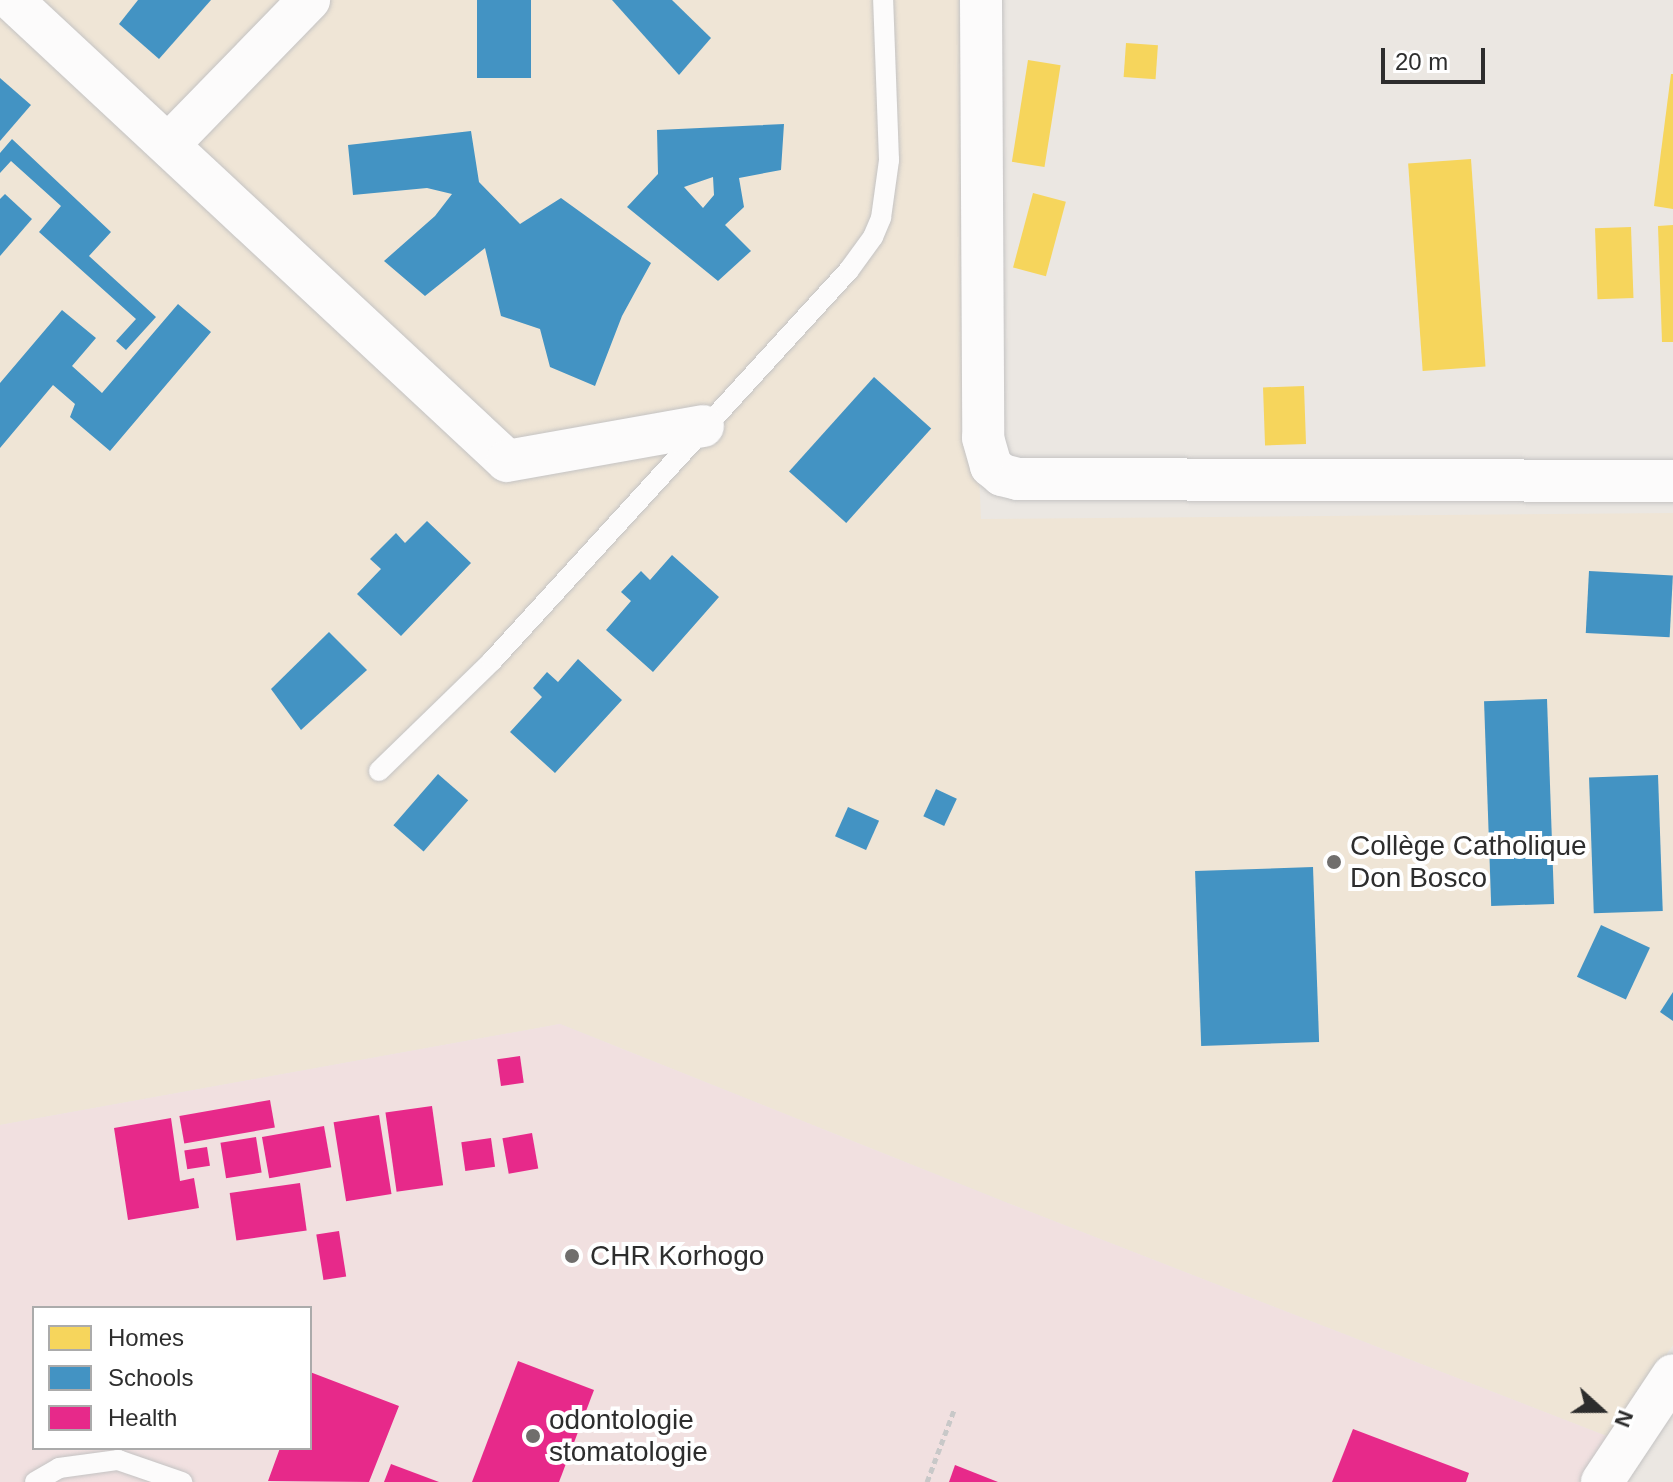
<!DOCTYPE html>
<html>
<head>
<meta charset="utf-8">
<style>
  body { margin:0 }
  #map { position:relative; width:1673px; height:1482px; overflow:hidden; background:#ebe7e2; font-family:Arial,sans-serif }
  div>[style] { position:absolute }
  .education>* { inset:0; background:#efe5d6 }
  .medical>* { inset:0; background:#f1e0e0 }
  .homes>* { inset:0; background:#f6d55c; transform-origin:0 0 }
  .schools>* { inset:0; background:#4393c3; transform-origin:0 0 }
  .health>* { inset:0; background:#e7298a; transform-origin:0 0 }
  .path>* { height:5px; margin-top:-2.5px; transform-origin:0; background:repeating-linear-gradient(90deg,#c8c8c8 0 6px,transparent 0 10px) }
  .roads { filter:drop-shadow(0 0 2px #c4c3c3) drop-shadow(0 0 2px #c4c3c3) }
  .service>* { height:20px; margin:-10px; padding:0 10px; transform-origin:10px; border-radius:10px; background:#fcfbfb }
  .minor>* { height:42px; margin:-21px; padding:0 21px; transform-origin:21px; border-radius:21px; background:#fcfbfb }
  .dots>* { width:22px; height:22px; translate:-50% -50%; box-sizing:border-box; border:4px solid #fff; border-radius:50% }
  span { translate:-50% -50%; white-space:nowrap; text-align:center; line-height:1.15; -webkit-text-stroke:8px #fff; paint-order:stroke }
  .poi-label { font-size:28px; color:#2d2d2d }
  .left { translate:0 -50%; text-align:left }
  .legend { position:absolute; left:32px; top:1306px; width:280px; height:144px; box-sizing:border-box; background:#fff; border:2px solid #ababab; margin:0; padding:10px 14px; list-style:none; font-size:24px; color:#2d2d2d }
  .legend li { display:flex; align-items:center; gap:16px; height:40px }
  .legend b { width:40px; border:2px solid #ababab }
  .north { position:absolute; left:1561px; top:1370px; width:80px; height:80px; -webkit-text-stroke:6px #fff; paint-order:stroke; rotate:111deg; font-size:22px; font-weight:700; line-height:32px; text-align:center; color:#2d2d2d }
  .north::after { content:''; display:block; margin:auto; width:28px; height:36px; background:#2d2d2d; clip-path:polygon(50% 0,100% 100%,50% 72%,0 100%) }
  .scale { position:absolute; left:1381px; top:48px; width:104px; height:36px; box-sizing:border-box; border:4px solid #2d2d2d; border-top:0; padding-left:10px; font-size:24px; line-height:28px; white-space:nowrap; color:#2d2d2d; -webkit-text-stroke:6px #fff; paint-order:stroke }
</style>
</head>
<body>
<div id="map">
  <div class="education">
    <div style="clip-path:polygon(0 0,959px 0,981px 519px,1673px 513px,1673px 1345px,1609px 1437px,1010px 1204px,560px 1024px,0 1125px)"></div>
  </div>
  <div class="medical">
    <div style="clip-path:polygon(evenodd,560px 1024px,1010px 1204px,1609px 1437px,1579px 1482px,0 1482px,0 1125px,560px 1024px,34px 1308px,310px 1308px,310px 1448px,34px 1448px,34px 1308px)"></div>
  </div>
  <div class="homes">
    <div style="left:1126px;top:43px;width:32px;height:34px;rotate:4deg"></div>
    <div style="left:1028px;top:60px;width:33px;height:103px;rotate:9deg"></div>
    <div style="clip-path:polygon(1671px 74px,1673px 74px,1673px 209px,1654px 206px)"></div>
    <div style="left:1471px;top:159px;width:208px;height:63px;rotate:86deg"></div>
    <div style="left:1033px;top:193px;width:34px;height:77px;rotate:15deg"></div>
    <div style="clip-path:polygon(1673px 225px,1673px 342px,1662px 342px,1658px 226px)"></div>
    <div style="left:1631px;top:227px;width:71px;height:36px;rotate:88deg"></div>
    <div style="left:1304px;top:386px;width:58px;height:41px;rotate:88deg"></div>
  </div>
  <div class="schools">
    <div style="clip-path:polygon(138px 0,211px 0,159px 59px,119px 24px)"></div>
    <div style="left:477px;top:0;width:54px;height:78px"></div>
    <div style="clip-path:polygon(612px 0,672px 0,711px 38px,679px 75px)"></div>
    <div style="clip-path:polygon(0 78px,31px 105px,0 141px)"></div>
    <div style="clip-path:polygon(evenodd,784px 124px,781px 170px,739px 178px,744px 207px,725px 225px,751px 251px,718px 281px,627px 207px,658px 174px,657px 130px,784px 124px,713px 177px,714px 195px,703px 208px,684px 187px,713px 177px)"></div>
    <div style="clip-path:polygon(471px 131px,479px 182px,520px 224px,561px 198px,651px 263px,622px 316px,595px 386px,550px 367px,540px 329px,501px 316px,485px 248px,425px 296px,384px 261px,435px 216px,452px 194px,427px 188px,353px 195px,348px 145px)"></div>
    <div style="clip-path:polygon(12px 139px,111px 232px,89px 256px,156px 317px,126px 350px,116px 341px,136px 319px,39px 232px,61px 206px,11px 161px,0 173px,0 153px)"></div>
    <div style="clip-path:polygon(5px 194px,32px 219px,0 256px,0 199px)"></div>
    <div style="clip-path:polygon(178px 304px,211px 332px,110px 451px,70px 417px,75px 404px,53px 385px,0 448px,0 383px,62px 310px,96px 338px,72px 366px,102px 393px)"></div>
    <div style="left:874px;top:377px;width:77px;height:127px;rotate:42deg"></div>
    <div style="clip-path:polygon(427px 521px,471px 563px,401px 636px,357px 594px,381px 569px,370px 559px,396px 533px,405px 543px)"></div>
    <div style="clip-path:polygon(672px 555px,719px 597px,653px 672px,606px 630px,631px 601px,621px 592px,641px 571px,650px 580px)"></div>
    <div style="left:1589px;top:571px;width:84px;height:62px;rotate:3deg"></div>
    <div style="clip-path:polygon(329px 632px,367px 670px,301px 730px,271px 689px)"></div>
    <div style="clip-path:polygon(578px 659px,622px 700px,555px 773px,510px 732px,542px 697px,533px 688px,547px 672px,558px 682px)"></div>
    <div style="left:1547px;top:699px;width:205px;height:63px;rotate:88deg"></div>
    <div style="left:438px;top:774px;width:40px;height:68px;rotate:41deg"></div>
    <div style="left:1658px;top:775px;width:136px;height:69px;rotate:88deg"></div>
    <div style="left:936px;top:789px;width:23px;height:30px;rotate:25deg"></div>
    <div style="left:848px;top:807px;width:34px;height:32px;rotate:24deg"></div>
    <div style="left:1313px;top:867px;width:175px;height:118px;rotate:88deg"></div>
    <div style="left:1601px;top:925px;width:54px;height:57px;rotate:25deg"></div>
    <div style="clip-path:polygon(1673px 992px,1673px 1021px,1660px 1012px)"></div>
  </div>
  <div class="health">
    <div style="left:520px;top:1056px;width:27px;height:23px;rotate:82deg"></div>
    <div style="left:270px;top:1100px;width:28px;height:92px;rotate:80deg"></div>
    <div style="left:432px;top:1106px;width:80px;height:47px;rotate:82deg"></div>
    <div style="left:379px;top:1115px;width:80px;height:46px;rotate:81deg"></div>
    <div style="clip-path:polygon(171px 1118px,180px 1181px,194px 1178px,199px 1208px,128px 1220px,114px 1128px)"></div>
    <div style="left:324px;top:1126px;width:42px;height:63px;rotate:80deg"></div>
    <div style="left:532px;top:1133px;width:36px;height:30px;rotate:80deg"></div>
    <div style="left:256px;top:1137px;width:36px;height:36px;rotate:81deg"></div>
    <div style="left:491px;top:1138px;width:29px;height:30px;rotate:82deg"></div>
    <div style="left:207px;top:1147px;width:19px;height:23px;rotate:81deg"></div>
    <div style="left:300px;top:1183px;width:48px;height:71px;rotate:82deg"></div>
    <div style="left:339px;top:1231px;width:46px;height:23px;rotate:81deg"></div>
    <div style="clip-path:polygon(518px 1361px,594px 1390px,559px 1482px,472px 1482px)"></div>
    <div style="clip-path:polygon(310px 1372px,399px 1406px,369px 1482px,268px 1481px,280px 1448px,310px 1448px)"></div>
    <div style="clip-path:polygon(1353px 1429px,1469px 1473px,1466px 1482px,1332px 1482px)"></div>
    <div style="clip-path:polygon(391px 1464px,439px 1482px,384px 1482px)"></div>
    <div style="clip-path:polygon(955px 1465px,998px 1482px,949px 1482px)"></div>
  </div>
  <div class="path">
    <div style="left:927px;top:1482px;width:77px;rotate:-69.4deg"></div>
  </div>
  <div class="roads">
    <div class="service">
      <div style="left:379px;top:771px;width:158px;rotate:-44.2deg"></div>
      <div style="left:492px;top:661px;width:529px;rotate:-47.6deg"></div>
      <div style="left:849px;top:270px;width:41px;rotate:-54deg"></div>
      <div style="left:873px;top:237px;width:21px;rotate:-67deg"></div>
      <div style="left:881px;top:218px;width:59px;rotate:-82.1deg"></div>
      <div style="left:889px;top:160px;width:160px;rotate:-92.1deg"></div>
      <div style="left:35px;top:1482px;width:28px;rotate:-30deg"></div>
      <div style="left:59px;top:1468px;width:60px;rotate:-7.7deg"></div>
      <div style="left:118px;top:1460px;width:68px;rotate:19deg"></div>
    </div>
    <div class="minor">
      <div style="left:12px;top:0;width:676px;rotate:42.96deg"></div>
      <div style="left:507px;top:461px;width:199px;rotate:-10.1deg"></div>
      <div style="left:981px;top:0;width:438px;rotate:89.7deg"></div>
      <div style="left:983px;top:438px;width:29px;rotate:74deg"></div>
      <div style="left:991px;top:466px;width:14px;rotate:39deg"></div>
      <div style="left:1002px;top:475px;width:16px;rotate:14deg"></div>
      <div style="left:1018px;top:479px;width:655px;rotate:0.17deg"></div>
      <div style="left:169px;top:144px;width:201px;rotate:-45.8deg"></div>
      <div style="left:1602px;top:1482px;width:128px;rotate:-56.4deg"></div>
    </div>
  </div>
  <div class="dots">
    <div style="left:1334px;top:862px;background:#706e6c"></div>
    <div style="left:572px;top:1256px;background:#706e6c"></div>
    <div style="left:533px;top:1436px;background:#706e6c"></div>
  </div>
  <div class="poi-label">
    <span class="left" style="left:1350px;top:862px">Collège Catholique<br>Don Bosco</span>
    <span class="left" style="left:590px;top:1256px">CHR Korhogo</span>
    <span class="left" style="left:549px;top:1436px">odontologie<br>stomatologie</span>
  </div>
  <ul class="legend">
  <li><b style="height:22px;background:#f6d55c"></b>Homes</li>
  <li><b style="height:22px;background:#4393c3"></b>Schools</li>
  <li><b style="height:22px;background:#e7298a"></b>Health</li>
  </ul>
  <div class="north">N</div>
  <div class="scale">20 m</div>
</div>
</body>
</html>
